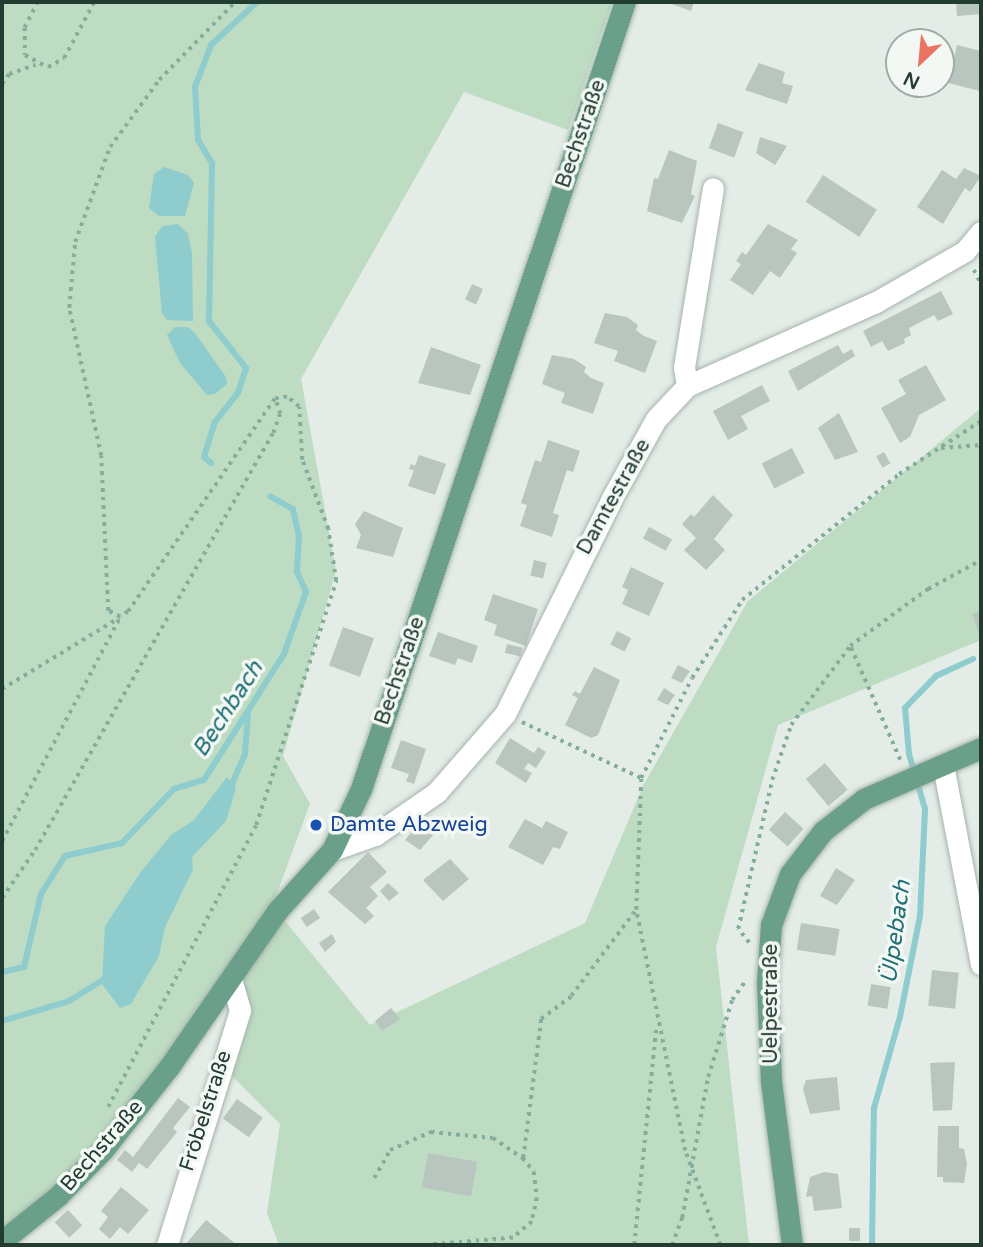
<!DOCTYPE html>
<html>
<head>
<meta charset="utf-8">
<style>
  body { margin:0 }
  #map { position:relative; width:983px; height:1247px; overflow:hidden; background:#e3ece6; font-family:"Varela Round",sans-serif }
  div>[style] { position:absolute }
  .green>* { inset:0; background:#bddcc1 }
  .water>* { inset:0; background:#8ecccd }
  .stream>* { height:6px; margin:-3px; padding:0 3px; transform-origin:3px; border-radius:3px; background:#8ecccd }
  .building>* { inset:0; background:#b8c6bf; transform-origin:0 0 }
  .path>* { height:3.5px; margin-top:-1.75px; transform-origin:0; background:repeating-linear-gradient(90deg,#85ad9c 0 3.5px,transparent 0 8.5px) }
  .roads { filter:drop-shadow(0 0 2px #a6b4ac) drop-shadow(0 0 2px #a6b4ac) }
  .minor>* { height:21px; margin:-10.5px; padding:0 10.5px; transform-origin:10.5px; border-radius:10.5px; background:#fff }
  .major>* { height:21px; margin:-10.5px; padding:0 10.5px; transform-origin:10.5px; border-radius:10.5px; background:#6a9f8a }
  .dots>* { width:19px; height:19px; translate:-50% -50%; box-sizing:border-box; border:4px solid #f3f8f5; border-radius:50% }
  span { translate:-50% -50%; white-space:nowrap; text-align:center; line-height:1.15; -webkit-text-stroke:7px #f3f8f5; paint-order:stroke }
  .street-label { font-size:21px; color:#233c32 }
  .transit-label { font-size:21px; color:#164399 }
  .left { translate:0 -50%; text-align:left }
  .water-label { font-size:23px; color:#217174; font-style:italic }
  .frame { position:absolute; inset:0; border:4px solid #233c32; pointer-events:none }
  .north { position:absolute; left:885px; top:28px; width:70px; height:70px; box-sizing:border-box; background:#f3f8f5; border:2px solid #a0ada7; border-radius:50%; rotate:206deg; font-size:19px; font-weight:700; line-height:28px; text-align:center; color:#233c32 }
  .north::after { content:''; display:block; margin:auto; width:24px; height:32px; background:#ea7363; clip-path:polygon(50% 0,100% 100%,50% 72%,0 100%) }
</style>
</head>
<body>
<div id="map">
  <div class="green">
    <div style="clip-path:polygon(2px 2px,612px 2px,568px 130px,464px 92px,301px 379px,336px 571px,283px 756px,310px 804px,276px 896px,245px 956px,285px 921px,370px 1025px,585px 923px,643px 786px,748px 601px,981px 408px,981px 640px,778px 725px,716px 947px,749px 1245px,279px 1245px,267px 1213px,280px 1124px,221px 1065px,240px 1010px,232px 979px,103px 1150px,2px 1230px)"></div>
  </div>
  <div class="water">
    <div style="clip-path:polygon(164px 167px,188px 175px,194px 183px,185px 216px,159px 216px,149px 208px,154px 174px)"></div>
    <div style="clip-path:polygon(178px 224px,188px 234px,192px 253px,193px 321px,167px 320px,162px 313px,155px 237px,162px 226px)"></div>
    <div style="clip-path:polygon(175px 327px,188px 327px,195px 333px,226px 377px,227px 384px,215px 394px,207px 395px,180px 363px,167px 335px)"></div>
    <div style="clip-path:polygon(227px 777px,236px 788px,226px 821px,192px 857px,193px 870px,165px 927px,159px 956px,131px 1004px,120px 1008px,102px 984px,105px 926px,140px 873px,171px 835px,194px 820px)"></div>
  </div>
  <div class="stream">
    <div style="left:211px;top:463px;width:9px;rotate:-139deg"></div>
    <div style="left:204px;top:457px;width:37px;rotate:-73deg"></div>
    <div style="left:215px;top:422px;width:37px;rotate:-52deg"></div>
    <div style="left:238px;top:393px;width:26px;rotate:-72deg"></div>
    <div style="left:246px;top:368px;width:60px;rotate:-128.2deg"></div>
    <div style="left:209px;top:321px;width:158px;rotate:-88.9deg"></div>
    <div style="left:212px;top:163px;width:27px;rotate:-121deg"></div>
    <div style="left:198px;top:140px;width:53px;rotate:-93.2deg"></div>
    <div style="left:195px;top:87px;width:45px;rotate:-69.1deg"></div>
    <div style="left:211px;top:45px;width:63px;rotate:-43.1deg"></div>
    <div style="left:229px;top:791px;width:40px;rotate:-66.6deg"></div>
    <div style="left:245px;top:754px;width:42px;rotate:-85.9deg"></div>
    <div style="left:2px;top:972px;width:23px;rotate:-13deg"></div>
    <div style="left:24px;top:967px;width:75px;rotate:-76.9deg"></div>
    <div style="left:41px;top:894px;width:45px;rotate:-57.7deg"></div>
    <div style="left:65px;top:856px;width:58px;rotate:-12.8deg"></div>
    <div style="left:122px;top:843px;width:75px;rotate:-46.1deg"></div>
    <div style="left:174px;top:789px;width:31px;rotate:-17deg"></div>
    <div style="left:204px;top:780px;width:149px;rotate:-57.6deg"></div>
    <div style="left:284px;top:654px;width:66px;rotate:-70.5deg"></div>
    <div style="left:306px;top:592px;width:22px;rotate:-114deg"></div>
    <div style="left:297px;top:572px;width:36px;rotate:-87deg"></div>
    <div style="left:299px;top:536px;width:28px;rotate:-103deg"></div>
    <div style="left:293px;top:509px;width:26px;rotate:-151deg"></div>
    <div style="left:2px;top:1021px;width:70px;rotate:-16.6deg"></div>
    <div style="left:69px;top:1001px;width:44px;rotate:-31.9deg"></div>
    <div style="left:872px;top:1245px;width:137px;rotate:-89.2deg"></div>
    <div style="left:874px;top:1108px;width:95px;rotate:-74.1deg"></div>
    <div style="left:900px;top:1017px;width:103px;rotate:-78.8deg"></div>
    <div style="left:920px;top:916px;width:107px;rotate:-87.3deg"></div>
    <div style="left:925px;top:809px;width:57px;rotate:-106.2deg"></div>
    <div style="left:909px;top:754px;width:46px;rotate:-95deg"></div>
    <div style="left:905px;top:708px;width:45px;rotate:-45.9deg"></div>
    <div style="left:936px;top:676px;width:41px;rotate:-24.7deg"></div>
  </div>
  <div class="building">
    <div style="clip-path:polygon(666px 2px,694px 2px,691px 11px)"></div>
    <div style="clip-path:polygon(956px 2px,981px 2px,981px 14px,957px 16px)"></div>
    <div style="clip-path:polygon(957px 45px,981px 51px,981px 101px,980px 91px,948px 83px)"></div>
    <div style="clip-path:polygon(759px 63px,785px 72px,782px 83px,793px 86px,787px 104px,745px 90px)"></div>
    <div style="left:718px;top:123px;width:27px;height:27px;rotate:20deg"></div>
    <div style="clip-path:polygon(760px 137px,787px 146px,775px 165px,756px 153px)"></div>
    <div style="clip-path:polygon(669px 150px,697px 161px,691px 194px,695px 196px,682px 223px,647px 211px,654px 178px,658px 179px)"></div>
    <div style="clip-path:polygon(964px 168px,981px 176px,970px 192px,965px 188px,943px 224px,917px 207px,942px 170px,956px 179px)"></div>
    <div style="left:823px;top:175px;width:64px;height:32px;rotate:33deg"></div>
    <div style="clip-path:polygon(768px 224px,798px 240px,791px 249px,797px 253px,780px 278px,770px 271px,753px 295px,730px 280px,741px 264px,736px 261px,742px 252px,746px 255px)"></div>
    <div style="left:472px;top:284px;width:12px;height:17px;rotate:24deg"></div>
    <div style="clip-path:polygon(941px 291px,953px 314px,938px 321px,934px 315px,909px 328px,911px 335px,904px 339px,905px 343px,888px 351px,882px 341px,871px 347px,863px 331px)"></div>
    <div style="clip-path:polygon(605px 313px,627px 317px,638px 325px,636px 330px,644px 336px,657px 341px,645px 373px,614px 361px,618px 351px,594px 343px)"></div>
    <div style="clip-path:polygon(838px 345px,843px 354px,852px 349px,855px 356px,798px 391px,788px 371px)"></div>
    <div style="clip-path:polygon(431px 347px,481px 365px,470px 395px,418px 383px)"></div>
    <div style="clip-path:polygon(552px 355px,574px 359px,586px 367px,584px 372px,591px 378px,604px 383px,593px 414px,561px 403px,565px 393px,542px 384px)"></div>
    <div style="clip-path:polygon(926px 365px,946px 400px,919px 415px,910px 437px,900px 443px,881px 408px,906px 394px,898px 380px)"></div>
    <div style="clip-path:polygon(762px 385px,770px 401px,741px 416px,748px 429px,728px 440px,713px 411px)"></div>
    <div style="clip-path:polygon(839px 413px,858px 452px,835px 460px,818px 428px)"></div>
    <div style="clip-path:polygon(548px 440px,580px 451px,573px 472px,567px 470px,553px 513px,559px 515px,552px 537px,520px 526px,527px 505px,521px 503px,535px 460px,541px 462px)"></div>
    <div style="left:792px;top:448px;width:28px;height:34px;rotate:63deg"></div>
    <div style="left:884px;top:452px;width:13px;height:9px;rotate:61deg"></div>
    <div style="clip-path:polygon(419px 455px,446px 464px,435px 495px,408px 486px,414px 470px,409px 469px,411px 464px,415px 466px)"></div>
    <div style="clip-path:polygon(713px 495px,733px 515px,714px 539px,725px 550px,706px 570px,684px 550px,696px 538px,682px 524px,691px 514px,694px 517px)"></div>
    <div style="clip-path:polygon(364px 511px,403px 528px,393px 557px,356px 548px,361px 535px,355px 524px)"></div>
    <div style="left:649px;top:527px;width:26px;height:13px;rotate:28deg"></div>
    <div style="left:534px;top:560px;width:13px;height:16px;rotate:13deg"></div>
    <div style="clip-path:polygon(631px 567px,664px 583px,649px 616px,622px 604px,628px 590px,622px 587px)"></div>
    <div style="clip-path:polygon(493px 594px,538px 609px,526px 646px,494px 635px,497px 625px,484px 620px)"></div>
    <div style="clip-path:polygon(981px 611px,981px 639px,972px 614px)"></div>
    <div style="left:343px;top:627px;width:33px;height:41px;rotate:20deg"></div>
    <div style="left:617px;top:631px;width:16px;height:15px;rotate:27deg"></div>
    <div style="clip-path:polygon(438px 632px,478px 646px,472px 663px,458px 658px,455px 665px,429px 656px)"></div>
    <div style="left:507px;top:644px;width:16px;height:9px;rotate:14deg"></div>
    <div style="clip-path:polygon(678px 665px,690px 671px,682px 683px,671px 678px)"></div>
    <div style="clip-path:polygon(594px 667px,620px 680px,598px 735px,591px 738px,565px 725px,578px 698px,572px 695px,575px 691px,580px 694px)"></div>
    <div style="clip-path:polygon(664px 688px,675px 695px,668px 705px,657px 700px)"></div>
    <div style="clip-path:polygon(510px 738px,534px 753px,538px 747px,546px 752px,536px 768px,528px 763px,524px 769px,532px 773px,526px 783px,495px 763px)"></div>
    <div style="clip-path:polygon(401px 740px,426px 749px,414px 784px,406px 781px,409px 774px,391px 768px)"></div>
    <div style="left:825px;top:763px;width:35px;height:25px;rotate:50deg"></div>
    <div style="left:785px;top:812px;width:25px;height:24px;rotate:42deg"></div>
    <div style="clip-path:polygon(525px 819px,542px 828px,546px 821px,568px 832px,560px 849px,553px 847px,543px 865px,508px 847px)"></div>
    <div style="clip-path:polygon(419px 823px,434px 834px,420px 850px,405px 840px)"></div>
    <div style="clip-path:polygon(368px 852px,387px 872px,370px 887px,378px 896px,366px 908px,374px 916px,365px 924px,328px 892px)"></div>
    <div style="clip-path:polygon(450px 859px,469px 879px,443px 901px,423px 880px)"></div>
    <div style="clip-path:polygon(836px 868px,855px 880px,837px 905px,820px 896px)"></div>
    <div style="clip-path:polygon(388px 883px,399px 893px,389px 901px,380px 891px)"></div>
    <div style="left:314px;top:909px;width:11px;height:16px;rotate:56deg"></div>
    <div style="left:801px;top:923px;width:39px;height:27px;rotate:9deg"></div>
    <div style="clip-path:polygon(332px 934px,336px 942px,325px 952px,319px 943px)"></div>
    <div style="left:932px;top:970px;width:27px;height:36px;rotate:6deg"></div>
    <div style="left:871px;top:984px;width:20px;height:22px;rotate:9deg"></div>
    <div style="clip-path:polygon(391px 1008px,400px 1019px,382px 1031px,375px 1021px)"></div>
    <div style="clip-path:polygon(955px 1062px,952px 1110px,933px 1111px,930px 1063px)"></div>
    <div style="clip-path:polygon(837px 1077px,840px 1110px,810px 1114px,803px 1089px,806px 1080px)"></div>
    <div style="clip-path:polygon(178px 1098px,190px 1107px,173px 1128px,177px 1132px,147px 1169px,139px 1163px,132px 1172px,117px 1160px,125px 1150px,133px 1157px)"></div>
    <div style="left:237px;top:1099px;width:32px;height:24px;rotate:36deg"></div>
    <div style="clip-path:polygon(938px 1126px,959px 1126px,959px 1148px,964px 1149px,967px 1164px,964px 1183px,943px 1182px,943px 1177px,937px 1177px)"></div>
    <div style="left:428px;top:1153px;width:50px;height:35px;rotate:10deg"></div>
    <div style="clip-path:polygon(824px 1172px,838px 1174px,842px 1208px,814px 1211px,812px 1196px,806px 1197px,810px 1177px)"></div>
    <div style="clip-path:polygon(121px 1187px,149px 1210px,128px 1234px,120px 1227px,110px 1239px,99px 1229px,108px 1217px,101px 1211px)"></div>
    <div style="left:68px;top:1210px;width:21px;height:18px;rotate:47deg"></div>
    <div style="clip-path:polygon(206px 1220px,237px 1245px,185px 1245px)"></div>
    <div style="left:849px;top:1228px;width:11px;height:13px"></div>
  </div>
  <div class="path">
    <div style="left:38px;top:2px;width:29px;rotate:117deg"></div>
    <div style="left:25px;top:28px;width:27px;rotate:90deg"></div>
    <div style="left:25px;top:55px;width:26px;rotate:28deg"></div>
    <div style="left:48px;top:67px;width:18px;rotate:-29deg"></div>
    <div style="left:64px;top:58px;width:64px;rotate:-61.8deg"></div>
    <div style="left:2px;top:84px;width:12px;rotate:-55deg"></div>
    <div style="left:9px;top:74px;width:28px;rotate:-19deg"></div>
    <div style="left:974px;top:270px;width:16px;rotate:63deg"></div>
    <div style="left:941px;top:448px;width:40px;rotate:-4.3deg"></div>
    <div style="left:2px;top:689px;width:137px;rotate:-31.3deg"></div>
    <div style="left:522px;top:722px;width:132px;rotate:25.2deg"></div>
    <div style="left:900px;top:760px;width:124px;rotate:-113.7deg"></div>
    <div style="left:850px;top:646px;width:97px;rotate:-36.2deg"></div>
    <div style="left:928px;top:589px;width:60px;rotate:-28.7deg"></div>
    <div style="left:2px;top:841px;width:253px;rotate:-62.2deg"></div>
    <div style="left:2px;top:898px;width:58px;rotate:-55.5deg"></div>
    <div style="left:35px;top:850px;width:480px;rotate:-60.3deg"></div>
    <div style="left:273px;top:433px;width:20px;rotate:-70deg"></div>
    <div style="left:280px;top:414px;width:16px;rotate:-108deg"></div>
    <div style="left:749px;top:943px;width:18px;rotate:-128deg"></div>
    <div style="left:738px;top:929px;width:153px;rotate:-77.1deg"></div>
    <div style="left:772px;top:780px;width:58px;rotate:-70.9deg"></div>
    <div style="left:791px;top:725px;width:99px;rotate:-53.2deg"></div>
    <div style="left:108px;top:1107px;width:318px;rotate:-62.3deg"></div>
    <div style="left:256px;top:825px;width:257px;rotate:-71.8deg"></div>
    <div style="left:336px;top:581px;width:53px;rotate:-98.7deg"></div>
    <div style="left:328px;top:529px;width:74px;rotate:-110.6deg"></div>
    <div style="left:302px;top:460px;width:53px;rotate:-93.2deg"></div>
    <div style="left:299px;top:407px;width:16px;rotate:-140deg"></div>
    <div style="left:287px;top:397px;width:12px;rotate:171deg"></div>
    <div style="left:275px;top:399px;width:259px;rotate:124.6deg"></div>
    <div style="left:128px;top:612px;width:9px;rotate:148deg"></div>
    <div style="left:120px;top:617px;width:13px;rotate:-153deg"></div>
    <div style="left:108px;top:611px;width:155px;rotate:-92.6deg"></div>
    <div style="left:101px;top:456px;width:151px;rotate:-102.2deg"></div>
    <div style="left:69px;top:308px;width:66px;rotate:-84.8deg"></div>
    <div style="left:75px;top:242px;width:101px;rotate:-69.8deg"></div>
    <div style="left:110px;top:147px;width:83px;rotate:-53.8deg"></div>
    <div style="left:159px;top:80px;width:109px;rotate:-45.7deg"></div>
    <div style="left:523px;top:1158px;width:140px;rotate:-82.6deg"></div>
    <div style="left:541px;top:1019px;width:38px;rotate:-37deg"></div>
    <div style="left:571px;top:996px;width:106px;rotate:-53deg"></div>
    <div style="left:374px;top:1178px;width:32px;rotate:-60deg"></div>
    <div style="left:390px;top:1150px;width:45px;rotate:-23.7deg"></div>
    <div style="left:431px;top:1132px;width:62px;rotate:5.5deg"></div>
    <div style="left:493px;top:1138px;width:36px;rotate:34deg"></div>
    <div style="left:523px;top:1158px;width:18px;rotate:52deg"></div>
    <div style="left:534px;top:1172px;width:26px;rotate:83deg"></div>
    <div style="left:537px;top:1198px;width:25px;rotate:102deg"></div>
    <div style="left:532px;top:1222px;width:25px;rotate:140deg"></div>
    <div style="left:513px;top:1238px;width:84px;rotate:175.2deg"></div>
    <div style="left:634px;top:1245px;width:218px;rotate:-84.2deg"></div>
    <div style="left:672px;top:1245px;width:29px;rotate:-70deg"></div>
    <div style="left:682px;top:1218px;width:143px;rotate:-79.6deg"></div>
    <div style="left:708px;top:1077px;width:81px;rotate:-72.7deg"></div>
    <div style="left:732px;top:1000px;width:24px;rotate:-55deg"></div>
    <div style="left:720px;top:1245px;width:100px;rotate:-110.4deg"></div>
    <div style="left:685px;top:1151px;width:246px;rotate:-101.5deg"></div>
    <div style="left:636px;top:910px;width:132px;rotate:-87.8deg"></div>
    <div style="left:641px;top:778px;width:112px;rotate:-63deg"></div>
    <div style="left:692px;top:678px;width:93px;rotate:-57.3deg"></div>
    <div style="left:742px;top:600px;width:201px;rotate:-38.7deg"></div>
    <div style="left:899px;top:474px;width:98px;rotate:-32.9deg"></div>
  </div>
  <div class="roads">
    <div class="minor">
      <div style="left:687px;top:386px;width:19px;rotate:-99deg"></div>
      <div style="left:684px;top:367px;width:181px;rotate:-80.8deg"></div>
      <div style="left:943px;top:765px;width:203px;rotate:79.2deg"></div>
      <div style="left:332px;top:850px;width:46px;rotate:-19.2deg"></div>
      <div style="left:375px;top:835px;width:75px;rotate:-34.7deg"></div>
      <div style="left:437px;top:792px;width:103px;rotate:-48.9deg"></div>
      <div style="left:505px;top:714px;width:241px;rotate:-63.6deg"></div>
      <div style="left:612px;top:498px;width:90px;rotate:-60.9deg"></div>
      <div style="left:656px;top:419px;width:45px;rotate:-46.8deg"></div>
      <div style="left:687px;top:386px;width:207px;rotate:-24deg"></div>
      <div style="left:876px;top:302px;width:103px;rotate:-29.8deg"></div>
      <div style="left:965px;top:251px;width:25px;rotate:-50deg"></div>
      <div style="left:167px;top:1245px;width:246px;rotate:-72.7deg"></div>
      <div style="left:240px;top:1010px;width:33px;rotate:-106deg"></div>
    </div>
    <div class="major">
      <div style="left:2px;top:1241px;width:72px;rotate:-38.8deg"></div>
      <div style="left:58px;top:1196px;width:64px;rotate:-45.6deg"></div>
      <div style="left:103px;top:1150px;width:106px;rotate:-51.5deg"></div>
      <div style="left:169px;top:1067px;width:190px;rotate:-55.3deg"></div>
      <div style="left:277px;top:911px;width:82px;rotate:-48deg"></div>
      <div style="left:332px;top:850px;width:68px;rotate:-64.6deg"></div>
      <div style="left:361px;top:789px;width:830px;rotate:-71.46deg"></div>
      <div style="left:792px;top:1245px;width:165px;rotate:-97.3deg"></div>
      <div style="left:771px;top:1081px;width:98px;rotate:-92.3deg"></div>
      <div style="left:767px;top:983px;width:58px;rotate:-86.1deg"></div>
      <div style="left:771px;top:925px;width:54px;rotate:-69.6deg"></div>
      <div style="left:790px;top:874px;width:54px;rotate:-52.5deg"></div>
      <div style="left:823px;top:831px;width:52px;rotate:-38deg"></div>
      <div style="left:864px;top:799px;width:128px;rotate:-23.6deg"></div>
    </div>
  </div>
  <div class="dots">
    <div style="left:316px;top:825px;background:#1a4fb4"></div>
  </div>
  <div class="street-label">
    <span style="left:581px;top:134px;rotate:-71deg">Bechstraße</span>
    <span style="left:614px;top:497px;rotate:-61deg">Damtestraße</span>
    <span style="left:400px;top:671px;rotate:-71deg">Bechstraße</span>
    <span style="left:771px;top:1004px;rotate:-90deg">Uelpestraße</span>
    <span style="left:206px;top:1111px;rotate:-72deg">Fröbelstraße</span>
    <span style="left:102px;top:1146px;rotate:-49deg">Bechstraße</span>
  </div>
  <div class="transit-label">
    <span class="left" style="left:330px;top:825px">Damte Abzweig</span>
  </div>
  <div class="water-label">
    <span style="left:228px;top:709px;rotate:-57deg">Bechbach</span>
    <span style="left:896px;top:932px;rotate:-82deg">Ülpebach</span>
  </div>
  <div class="frame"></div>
  <div class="north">N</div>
</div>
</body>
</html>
